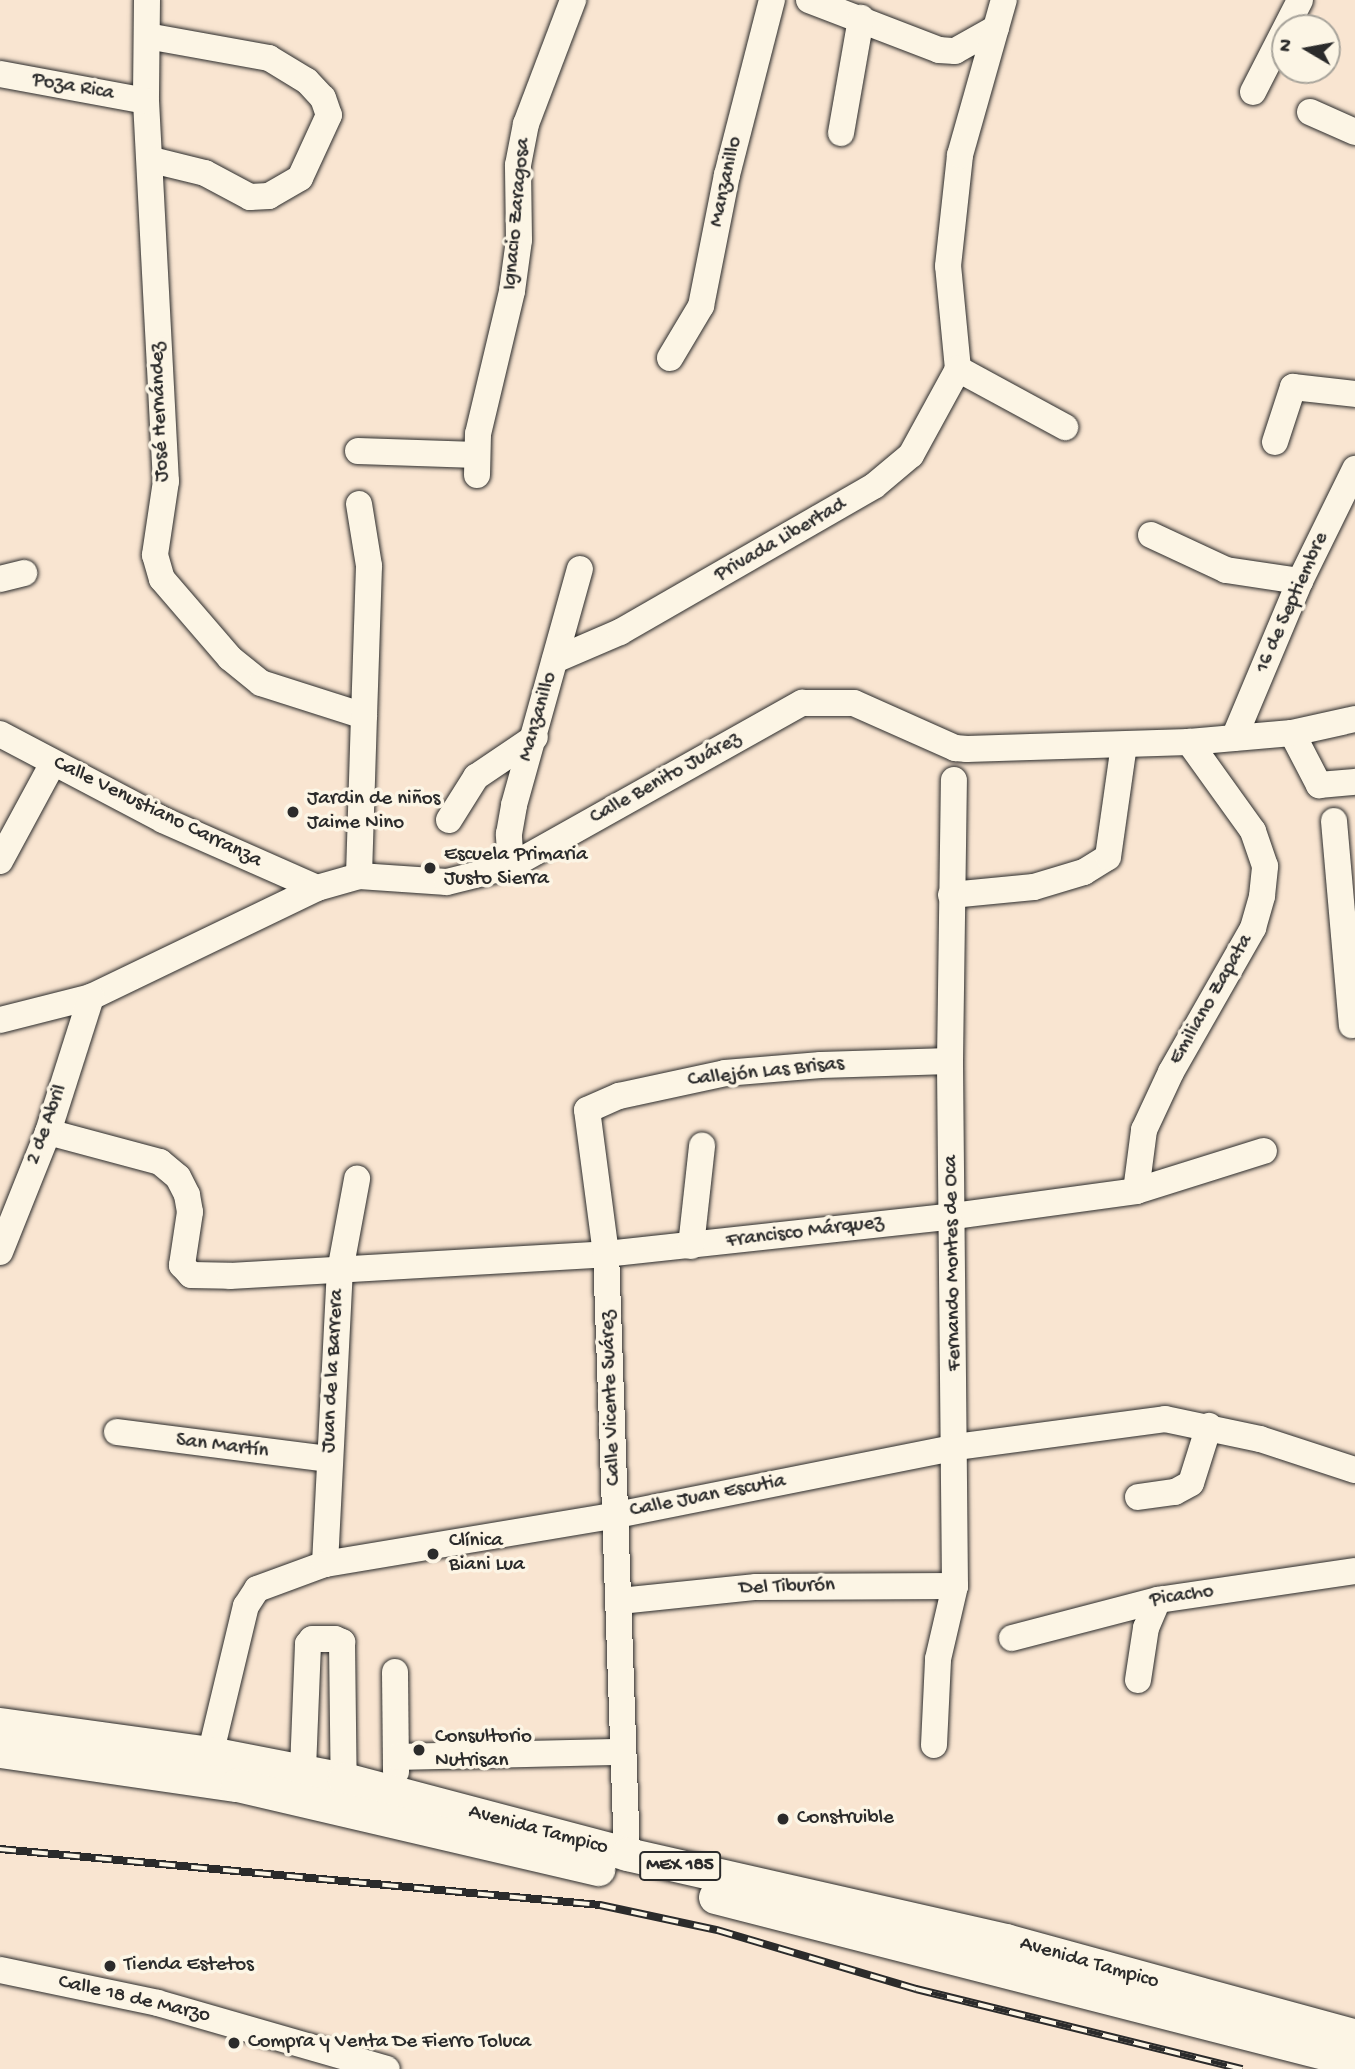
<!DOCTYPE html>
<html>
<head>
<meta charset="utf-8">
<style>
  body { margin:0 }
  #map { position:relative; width:1355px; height:2069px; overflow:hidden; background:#f9e5d1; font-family:"Gochi Hand",sans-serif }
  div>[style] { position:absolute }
  .roads { filter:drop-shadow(0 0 2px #2b2b2b) drop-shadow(0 0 2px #2b2b2b) }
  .minor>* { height:26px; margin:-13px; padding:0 13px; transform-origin:13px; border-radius:13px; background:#fcf5e5 }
  .major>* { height:33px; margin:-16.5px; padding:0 16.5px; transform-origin:16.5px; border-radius:16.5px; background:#fcf5e5 }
  .rail>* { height:8px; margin-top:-4px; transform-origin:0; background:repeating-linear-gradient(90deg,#fcf5e5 0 16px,#2b2b2b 0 32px); box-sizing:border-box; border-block:2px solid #2b2b2b }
  .dots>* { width:19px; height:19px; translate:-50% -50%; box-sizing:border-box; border:4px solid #fcf5e5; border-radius:50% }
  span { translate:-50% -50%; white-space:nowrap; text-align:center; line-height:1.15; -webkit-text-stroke:7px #fcf5e5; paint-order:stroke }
  .shield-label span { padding:2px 5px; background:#fcf5e5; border:2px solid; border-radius:5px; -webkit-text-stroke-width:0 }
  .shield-label { font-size:19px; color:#2b2b2b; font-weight:700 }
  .street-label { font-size:21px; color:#2b2b2b }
  .poi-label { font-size:21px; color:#2b2b2b }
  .left { translate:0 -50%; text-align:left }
  .north { position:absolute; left:1271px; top:14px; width:70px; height:70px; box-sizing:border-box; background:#fcf5e5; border:2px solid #a8a49b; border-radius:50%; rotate:280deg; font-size:19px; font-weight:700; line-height:28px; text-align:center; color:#2b2b2b }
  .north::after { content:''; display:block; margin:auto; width:24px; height:32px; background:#2b2b2b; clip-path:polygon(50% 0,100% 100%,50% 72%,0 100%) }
</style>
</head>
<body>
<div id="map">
  <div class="roads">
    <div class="minor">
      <div style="left:147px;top:0;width:101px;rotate:90.6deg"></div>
      <div style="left:146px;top:101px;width:381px;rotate:87deg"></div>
      <div style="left:166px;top:481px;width:75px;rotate:98.5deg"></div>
      <div style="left:155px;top:555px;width:25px;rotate:74deg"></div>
      <div style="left:162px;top:579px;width:104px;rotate:49.3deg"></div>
      <div style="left:230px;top:658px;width:40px;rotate:39deg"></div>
      <div style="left:261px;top:683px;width:108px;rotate:17.8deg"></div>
      <div style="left:364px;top:716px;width:160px;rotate:91.8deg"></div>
      <div style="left:809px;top:0;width:139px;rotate:21deg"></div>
      <div style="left:939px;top:50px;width:16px;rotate:4deg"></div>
      <div style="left:955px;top:51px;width:47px;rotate:-29.3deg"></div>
      <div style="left:147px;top:36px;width:124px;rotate:10.2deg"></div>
      <div style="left:269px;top:58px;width:44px;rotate:31.2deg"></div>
      <div style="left:307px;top:81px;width:23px;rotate:47deg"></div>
      <div style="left:323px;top:98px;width:18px;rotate:71deg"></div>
      <div style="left:329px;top:115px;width:69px;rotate:114.7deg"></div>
      <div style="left:300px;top:178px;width:36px;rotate:150deg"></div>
      <div style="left:269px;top:196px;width:19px;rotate:177deg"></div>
      <div style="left:250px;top:197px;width:51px;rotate:-151.9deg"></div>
      <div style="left:205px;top:173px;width:55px;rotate:-166.2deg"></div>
      <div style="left:0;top:74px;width:148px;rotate:10.5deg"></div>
      <div style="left:1253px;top:92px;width:103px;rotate:-62.9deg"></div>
      <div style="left:1310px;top:112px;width:49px;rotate:24deg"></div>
      <div style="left:841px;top:133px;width:117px;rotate:-80.1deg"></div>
      <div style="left:670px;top:358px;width:61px;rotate:-59.2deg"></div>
      <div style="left:701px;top:306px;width:134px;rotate:-78.8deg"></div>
      <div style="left:727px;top:175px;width:181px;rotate:-75.6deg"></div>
      <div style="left:958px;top:369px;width:103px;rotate:-95.5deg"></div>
      <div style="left:948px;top:266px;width:112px;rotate:-83.8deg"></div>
      <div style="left:960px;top:155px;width:161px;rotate:-74.2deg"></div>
      <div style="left:958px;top:369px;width:122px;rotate:28.5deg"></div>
      <div style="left:1275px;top:442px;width:58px;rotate:-71.9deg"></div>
      <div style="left:1293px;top:387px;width:62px;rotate:6.4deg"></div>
      <div style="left:358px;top:451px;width:119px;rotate:1.9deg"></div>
      <div style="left:477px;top:475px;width:41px;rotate:-88.6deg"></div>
      <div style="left:478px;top:434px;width:147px;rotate:-76.6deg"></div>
      <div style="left:512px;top:291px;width:51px;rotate:-82.2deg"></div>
      <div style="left:519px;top:240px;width:75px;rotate:-90.8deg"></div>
      <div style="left:518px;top:165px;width:42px;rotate:-79deg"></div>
      <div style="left:526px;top:124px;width:133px;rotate:-69.2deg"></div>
      <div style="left:359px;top:504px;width:63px;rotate:80.8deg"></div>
      <div style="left:369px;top:566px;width:150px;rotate:91.9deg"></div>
      <div style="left:1151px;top:535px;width:83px;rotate:25deg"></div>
      <div style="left:1226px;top:570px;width:75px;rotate:8.5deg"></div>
      <div style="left:0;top:579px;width:25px;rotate:-14deg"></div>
      <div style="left:555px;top:660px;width:71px;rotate:-23.3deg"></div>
      <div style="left:620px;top:632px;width:293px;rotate:-29.9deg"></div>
      <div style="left:874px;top:486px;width:48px;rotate:-40deg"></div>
      <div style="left:911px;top:455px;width:98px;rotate:-61.3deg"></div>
      <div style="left:1292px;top:733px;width:59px;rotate:62.6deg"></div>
      <div style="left:1319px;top:785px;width:36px;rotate:-5deg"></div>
      <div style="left:0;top:734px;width:184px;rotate:27.8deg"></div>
      <div style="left:163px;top:820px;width:168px;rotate:23.8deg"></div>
      <div style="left:1234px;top:738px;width:170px;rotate:-67.2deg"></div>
      <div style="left:1300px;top:581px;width:125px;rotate:-63.8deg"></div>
      <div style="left:449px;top:820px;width:51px;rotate:-57.9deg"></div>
      <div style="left:476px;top:777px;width:71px;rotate:-34.1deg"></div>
      <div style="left:1334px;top:821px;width:205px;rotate:85deg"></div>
      <div style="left:0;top:861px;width:111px;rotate:-61.6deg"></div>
      <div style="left:511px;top:866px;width:32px;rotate:-94deg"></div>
      <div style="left:509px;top:834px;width:29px;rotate:-80deg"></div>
      <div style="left:514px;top:805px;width:245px;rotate:-74.4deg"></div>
      <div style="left:951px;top:895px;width:83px;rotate:-5.5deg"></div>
      <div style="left:1034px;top:887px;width:52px;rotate:-16.7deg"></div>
      <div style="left:1084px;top:872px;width:28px;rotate:-32deg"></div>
      <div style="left:1108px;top:857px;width:113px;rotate:-81.9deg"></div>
      <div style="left:0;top:1020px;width:94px;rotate:-14.2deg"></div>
      <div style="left:91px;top:997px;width:251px;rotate:-25.7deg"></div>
      <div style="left:317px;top:888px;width:44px;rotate:-15.9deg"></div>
      <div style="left:359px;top:876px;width:88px;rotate:3.9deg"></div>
      <div style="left:447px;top:882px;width:66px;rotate:-14deg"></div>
      <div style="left:511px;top:866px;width:334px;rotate:-29.3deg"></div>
      <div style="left:802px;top:703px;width:52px"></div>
      <div style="left:854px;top:703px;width:111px;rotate:24deg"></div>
      <div style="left:955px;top:748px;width:12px;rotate:5deg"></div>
      <div style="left:967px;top:749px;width:222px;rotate:-1.8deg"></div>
      <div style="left:1189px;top:742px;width:103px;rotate:-5deg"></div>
      <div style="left:1292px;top:733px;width:65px;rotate:-12.5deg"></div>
      <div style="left:48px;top:1132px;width:116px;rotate:15deg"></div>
      <div style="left:160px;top:1162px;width:23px;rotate:40deg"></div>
      <div style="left:178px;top:1177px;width:20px;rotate:63deg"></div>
      <div style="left:187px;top:1195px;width:17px;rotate:80deg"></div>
      <div style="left:190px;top:1212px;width:54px;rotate:98.6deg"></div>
      <div style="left:182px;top:1265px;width:13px;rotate:48deg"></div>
      <div style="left:191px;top:1275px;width:39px;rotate:1deg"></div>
      <div style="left:230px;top:1276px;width:377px;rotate:-3.3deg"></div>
      <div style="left:606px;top:1254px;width:350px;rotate:-6.2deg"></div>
      <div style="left:954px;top:1216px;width:184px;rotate:-7.8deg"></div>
      <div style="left:1136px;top:1191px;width:134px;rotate:-17.4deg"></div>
      <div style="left:1136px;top:1191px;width:62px;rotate:-82.5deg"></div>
      <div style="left:1144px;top:1130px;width:64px;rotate:-65deg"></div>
      <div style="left:1171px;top:1072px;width:166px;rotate:-60.3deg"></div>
      <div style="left:1253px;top:928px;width:33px;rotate:-74deg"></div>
      <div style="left:1262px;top:896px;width:30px;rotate:-84deg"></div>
      <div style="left:1265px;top:866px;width:37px;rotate:-109deg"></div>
      <div style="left:1253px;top:831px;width:110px;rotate:-125.7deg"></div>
      <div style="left:691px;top:1246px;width:101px;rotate:-83.7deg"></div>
      <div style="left:0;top:1252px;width:129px;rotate:-68.2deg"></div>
      <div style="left:48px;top:1132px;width:142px;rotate:-72.3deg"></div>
      <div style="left:117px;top:1432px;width:213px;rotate:7.3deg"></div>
      <div style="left:1138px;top:1497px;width:37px;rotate:-8deg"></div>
      <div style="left:1175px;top:1492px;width:18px;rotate:-29deg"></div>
      <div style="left:1191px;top:1483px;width:60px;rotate:-72.5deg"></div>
      <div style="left:325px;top:1564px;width:293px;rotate:-87.1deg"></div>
      <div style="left:340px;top:1271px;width:94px;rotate:-79.5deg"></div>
      <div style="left:620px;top:1601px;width:137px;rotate:-5.9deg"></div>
      <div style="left:756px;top:1587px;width:199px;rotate:-0.3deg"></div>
      <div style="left:1012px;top:1638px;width:151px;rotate:-14.6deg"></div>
      <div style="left:1158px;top:1600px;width:199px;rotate:-8.4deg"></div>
      <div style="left:395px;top:1672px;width:100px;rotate:89.4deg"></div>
      <div style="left:1138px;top:1680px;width:53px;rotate:-81.3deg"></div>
      <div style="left:1146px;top:1628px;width:30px;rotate:-67deg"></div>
      <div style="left:934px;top:1745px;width:86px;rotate:-87.3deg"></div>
      <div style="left:938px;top:1659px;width:75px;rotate:-76.9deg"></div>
      <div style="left:955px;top:1586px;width:525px;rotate:-90.55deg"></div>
      <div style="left:950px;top:1061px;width:281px;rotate:-89.2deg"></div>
      <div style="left:397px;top:1757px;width:226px;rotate:-1.3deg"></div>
      <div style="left:303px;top:1769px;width:125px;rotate:-87.7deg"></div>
      <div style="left:308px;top:1644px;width:6px;rotate:-51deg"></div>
      <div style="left:312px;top:1639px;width:23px"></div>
      <div style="left:335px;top:1639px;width:8px;rotate:23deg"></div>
      <div style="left:342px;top:1642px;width:155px;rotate:89.3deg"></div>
      <div style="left:206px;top:1772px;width:171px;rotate:-76.5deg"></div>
      <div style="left:246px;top:1606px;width:20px;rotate:-57deg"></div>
      <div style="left:257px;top:1589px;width:72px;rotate:-20.2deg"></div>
      <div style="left:325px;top:1564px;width:296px;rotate:-9.5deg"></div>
      <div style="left:617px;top:1515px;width:346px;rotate:-11.3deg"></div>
      <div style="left:956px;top:1447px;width:211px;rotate:-7.6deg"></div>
      <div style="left:1165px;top:1419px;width:97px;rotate:11.9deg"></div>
      <div style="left:1260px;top:1439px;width:100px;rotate:18.1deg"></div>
      <div style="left:627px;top:1854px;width:600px;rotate:-92deg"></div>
      <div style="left:606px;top:1254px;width:145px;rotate:-97.5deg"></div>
      <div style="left:587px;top:1110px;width:35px;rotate:-24deg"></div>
      <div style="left:619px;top:1096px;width:108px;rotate:-12.2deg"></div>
      <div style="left:725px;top:1073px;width:96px;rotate:-4.8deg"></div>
      <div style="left:821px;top:1065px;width:129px;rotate:-1.8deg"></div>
      <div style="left:0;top:1970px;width:161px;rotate:11.8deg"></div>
      <div style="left:158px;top:2003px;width:238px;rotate:16.1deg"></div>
    </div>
    <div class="major">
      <div style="left:0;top:1724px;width:212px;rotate:7.9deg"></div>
      <div style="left:210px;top:1753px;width:136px;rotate:11deg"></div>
      <div style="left:344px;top:1779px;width:293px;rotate:14.8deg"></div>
      <div style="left:627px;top:1854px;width:388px;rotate:12.8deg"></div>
      <div style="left:1005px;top:1940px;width:363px;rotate:15.3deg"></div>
      <div style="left:0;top:1751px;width:239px;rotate:8.2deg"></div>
      <div style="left:237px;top:1785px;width:371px;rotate:13.1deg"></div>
      <div style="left:715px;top:1897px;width:661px;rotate:14.37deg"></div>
    </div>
  </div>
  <div class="rail">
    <div style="left:0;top:1849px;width:603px;rotate:5.33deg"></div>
    <div style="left:600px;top:1905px;width:120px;rotate:12.1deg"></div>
    <div style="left:717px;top:1930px;width:208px;rotate:16.5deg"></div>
    <div style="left:916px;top:1989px;width:336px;rotate:13.8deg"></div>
  </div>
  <div class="dots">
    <div style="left:293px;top:812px;background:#2b2b2b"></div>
    <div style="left:430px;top:868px;background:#2b2b2b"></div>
    <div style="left:433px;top:1554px;background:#2b2b2b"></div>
    <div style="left:419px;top:1750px;background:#2b2b2b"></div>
    <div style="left:783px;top:1819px;background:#2b2b2b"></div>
    <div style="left:110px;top:1966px;background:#2b2b2b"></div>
    <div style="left:234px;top:2043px;background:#2b2b2b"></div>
  </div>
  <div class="shield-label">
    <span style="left:680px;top:1866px">MEX 185</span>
  </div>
  <div class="street-label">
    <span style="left:73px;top:88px;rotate:10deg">Poza Rica</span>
    <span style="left:727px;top:182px;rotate:-78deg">Manzanillo</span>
    <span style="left:518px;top:214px;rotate:-85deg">Ignacio Zaragosa</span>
    <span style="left:161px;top:412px;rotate:-92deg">José Hernández</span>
    <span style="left:781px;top:541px;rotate:-30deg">Privada Libertad</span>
    <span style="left:1293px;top:603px;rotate:-66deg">16 de Septiembre</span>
    <span style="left:539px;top:717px;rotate:-74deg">Manzanillo</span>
    <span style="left:666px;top:779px;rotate:-29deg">Calle Benito Juárez</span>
    <span style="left:157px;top:813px;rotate:26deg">Calle Venustiano Carranza</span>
    <span style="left:1212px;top:1000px;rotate:-60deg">Emiliano Zapata</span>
    <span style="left:766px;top:1073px;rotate:-6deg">Callejón Las Brisas</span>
    <span style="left:48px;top:1125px;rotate:-70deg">2 de Abril</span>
    <span style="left:805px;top:1233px;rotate:-7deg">Francisco Márquez</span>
    <span style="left:954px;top:1263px;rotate:-91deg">Fernando Montes de Oca</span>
    <span style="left:334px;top:1371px;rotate:-87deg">Juan de la Barrera</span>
    <span style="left:612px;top:1398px;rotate:-92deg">Calle Vicente Suárez</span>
    <span style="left:222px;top:1447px;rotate:7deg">San Martín</span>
    <span style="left:708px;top:1497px;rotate:-11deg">Calle Juan Escutia</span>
    <span style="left:787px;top:1588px;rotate:-2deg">Del Tiburón</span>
    <span style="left:1182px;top:1597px;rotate:-9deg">Picacho</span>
    <span style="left:538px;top:1831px;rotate:15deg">Avenida Tampico</span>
    <span style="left:1089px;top:1964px;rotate:16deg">Avenida Tampico</span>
    <span style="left:134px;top:2000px;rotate:13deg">Calle 18 de Marzo</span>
  </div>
  <div class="poi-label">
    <span class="left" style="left:307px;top:812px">Jardin de niños<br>Jaime Nino</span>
    <span class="left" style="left:444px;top:868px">Escuela Primaria<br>Justo Sierra</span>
    <span class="left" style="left:449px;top:1554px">Clínica<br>Biani Lua</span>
    <span class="left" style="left:435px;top:1750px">Consultorio<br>Nutrisan</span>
    <span class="left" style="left:797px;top:1819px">Construible</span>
    <span class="left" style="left:124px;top:1966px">Tienda Estetos</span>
    <span class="left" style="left:248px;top:2043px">Compra y Venta De Fierro Toluca</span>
  </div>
  <div class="north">N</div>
</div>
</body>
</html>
